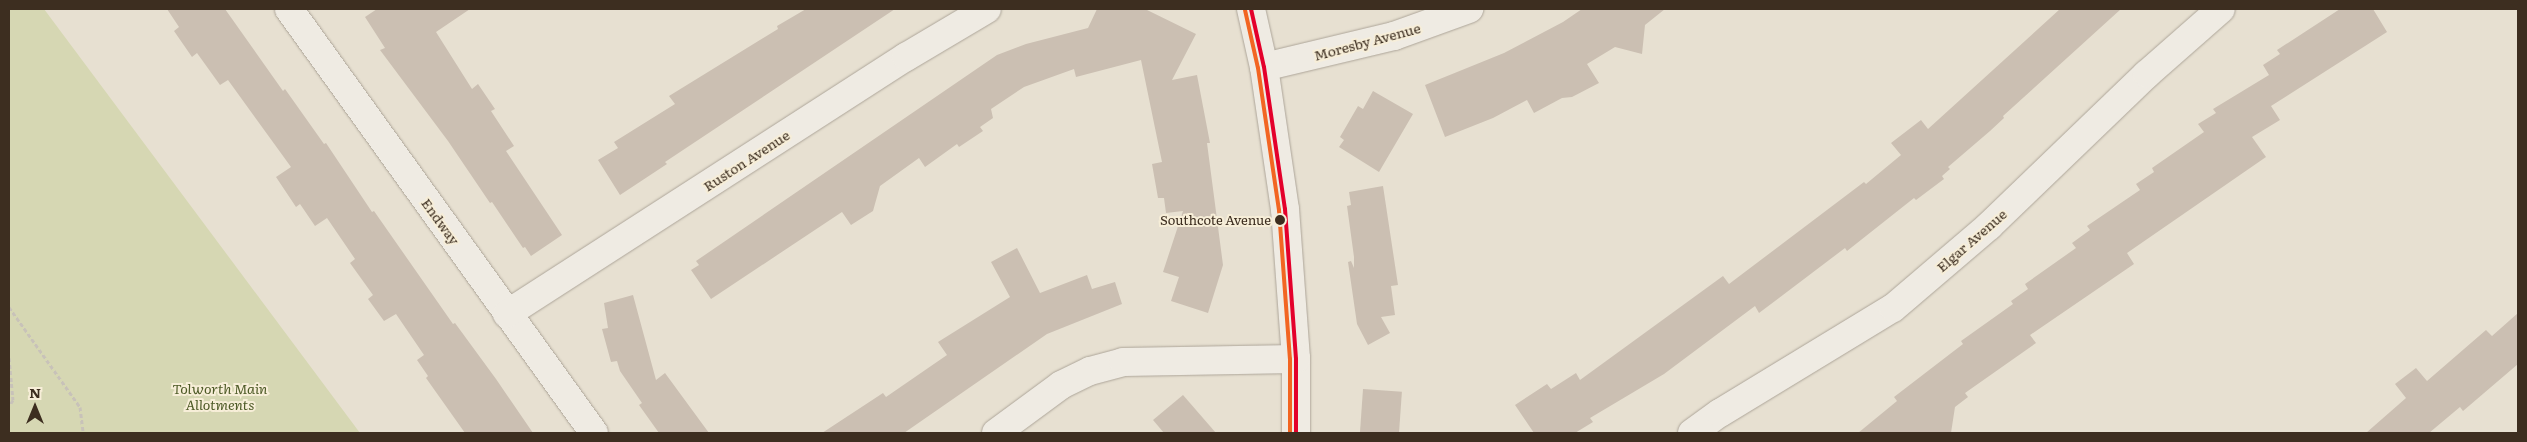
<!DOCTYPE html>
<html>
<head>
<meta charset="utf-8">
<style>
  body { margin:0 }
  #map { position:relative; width:2527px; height:442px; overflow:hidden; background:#e7e0d1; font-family:Literata,serif }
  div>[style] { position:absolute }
  .green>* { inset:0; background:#d6d7b3 }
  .building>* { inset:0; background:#cbbfb2; transform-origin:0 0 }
  .path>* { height:3px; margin-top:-1.5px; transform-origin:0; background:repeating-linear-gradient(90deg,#c8c2b9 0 4px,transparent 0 6.5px) }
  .roads { filter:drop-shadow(0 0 1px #ada599) drop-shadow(0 0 1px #ada599) }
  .minor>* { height:28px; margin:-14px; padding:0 14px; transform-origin:14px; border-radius:14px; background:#efebe3 }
  .bus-1>* { height:4px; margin:-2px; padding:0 2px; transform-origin:2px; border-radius:2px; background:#e4002b }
  .bus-2>* { height:4px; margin:-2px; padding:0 2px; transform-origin:2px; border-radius:2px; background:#f26522 }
  .dots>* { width:14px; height:14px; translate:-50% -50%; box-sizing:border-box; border:2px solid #f7eed8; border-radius:50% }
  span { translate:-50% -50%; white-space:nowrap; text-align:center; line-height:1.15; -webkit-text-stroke:4px #f7eed8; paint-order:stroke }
  .bus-label { font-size:13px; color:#3d2e20 }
  .right { translate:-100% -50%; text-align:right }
  .street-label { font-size:14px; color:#3d2e20 }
  .park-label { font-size:14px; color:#4d5a26; font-style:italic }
  .frame { position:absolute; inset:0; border:10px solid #3d2e20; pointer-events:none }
  .north { position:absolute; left:10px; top:382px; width:50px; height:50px; -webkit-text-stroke:4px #f7eed8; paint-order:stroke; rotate:0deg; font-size:14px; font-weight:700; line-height:20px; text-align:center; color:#3d2e20 }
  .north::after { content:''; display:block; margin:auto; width:18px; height:22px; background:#3d2e20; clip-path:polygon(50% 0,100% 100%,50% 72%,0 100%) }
</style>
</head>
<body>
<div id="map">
  <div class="green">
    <div style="clip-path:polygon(9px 9px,44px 9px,360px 433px,9px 433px)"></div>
  </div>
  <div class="building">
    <div style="clip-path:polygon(167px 9px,225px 9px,283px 91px,285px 89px,324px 144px,326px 143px,372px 212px,374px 211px,453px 324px,455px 323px,496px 379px,533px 433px,465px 433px,426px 378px,428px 376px,417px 360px,424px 355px,396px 314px,384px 321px,368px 299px,373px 295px,350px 263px,355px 259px,327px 218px,315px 226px,300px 204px,296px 207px,276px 177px,291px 167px,228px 80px,220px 85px,197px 53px,192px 57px,174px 31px,179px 27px)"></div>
    <div style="clip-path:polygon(377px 9px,470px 9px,436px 32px,472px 89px,478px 84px,495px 109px,491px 111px,514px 146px,506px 151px,562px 235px,531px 256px,525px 247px,523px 248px,492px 202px,490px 203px,448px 141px,380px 50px,385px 48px,365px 17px)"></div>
    <div style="clip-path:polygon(806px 9px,895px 9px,665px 162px,667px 164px,620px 195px,598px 160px,618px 148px,614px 142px,675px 104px,669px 96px,778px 29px,777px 26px)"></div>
    <div style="clip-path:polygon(1097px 9px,1145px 9px,1196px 34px,1172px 80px,1197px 75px,1210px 143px,1207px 143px,1223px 265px,1208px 313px,1171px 301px,1179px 277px,1163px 272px,1183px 211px,1166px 213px,1164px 198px,1158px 198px,1152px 164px,1162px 162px,1141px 60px,1076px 77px,1074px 69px,1024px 87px,991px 109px,993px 118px,980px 127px,983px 131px,959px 147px,957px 144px,925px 167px,919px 158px,880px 186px,873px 211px,851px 225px,842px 212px,711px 299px,691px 270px,699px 265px,696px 261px,997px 55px,1026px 44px,1088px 28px)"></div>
    <div style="clip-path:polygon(1582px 9px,1665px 9px,1645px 25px,1642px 54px,1615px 47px,1587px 64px,1599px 83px,1572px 97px,1562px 98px,1534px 113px,1527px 100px,1493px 118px,1445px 137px,1425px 85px,1504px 53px,1563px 22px)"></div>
    <div style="clip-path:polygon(2060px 9px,2121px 9px,2003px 116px,2004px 118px,1990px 131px,1948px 167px,1950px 169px,1942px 176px,1944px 179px,1916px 200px,1914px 198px,1847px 251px,1845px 248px,1759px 313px,1755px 306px,1664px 374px,1590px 418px,1593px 422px,1575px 433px,1534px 433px,1515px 405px,1547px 384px,1551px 389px,1576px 373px,1580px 380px,1723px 276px,1729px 284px,1864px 182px,1866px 184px,1901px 155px,1891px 143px,1921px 120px,1928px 129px)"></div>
    <div style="clip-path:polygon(2340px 9px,2373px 9px,2387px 32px,2271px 106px,2280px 120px,2252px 137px,2266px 157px,2127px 253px,2134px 264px,2030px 335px,2036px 343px,1965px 393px,1968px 397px,1955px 407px,1951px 433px,1858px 433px,1897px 401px,1894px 397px,1963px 344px,1961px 341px,2013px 304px,2011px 301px,2028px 289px,2025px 284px,2076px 248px,2072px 243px,2090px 230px,2087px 226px,2140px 190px,2136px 184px,2154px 172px,2152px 168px,2204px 132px,2198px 124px,2216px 113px,2213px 109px,2269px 75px,2263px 65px,2280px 54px,2277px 50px)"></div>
    <div style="clip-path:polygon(1373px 91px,1413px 114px,1379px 172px,1339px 147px,1344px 140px,1340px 137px,1358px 106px,1363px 109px)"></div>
    <div style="clip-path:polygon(1383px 186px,1398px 285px,1391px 286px,1395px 315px,1381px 317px,1390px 333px,1368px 345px,1357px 324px,1348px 262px,1351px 261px,1354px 268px,1354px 257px,1347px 206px,1351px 205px,1349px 192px)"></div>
    <div style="clip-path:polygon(1017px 248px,1040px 293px,1087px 275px,1092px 289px,1115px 282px,1122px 304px,1047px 334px,904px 433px,822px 433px,883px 393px,886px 397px,947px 355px,938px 342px,1010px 297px,991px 262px)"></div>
    <div style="clip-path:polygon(633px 295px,656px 380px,665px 373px,709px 433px,659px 433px,639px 405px,642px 403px,620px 371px,617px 361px,611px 362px,602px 329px,608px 328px,604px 303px)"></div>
    <div style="clip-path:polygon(2518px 313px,2518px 364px,2463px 411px,2460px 407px,2429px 433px,2366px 433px,2406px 398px,2395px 384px,2416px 368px,2427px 381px,2486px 330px,2492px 336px)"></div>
    <div style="left:1363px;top:389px;width:39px;height:44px;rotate:4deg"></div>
    <div style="clip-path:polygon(1183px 395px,1216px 433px,1164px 433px,1153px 420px)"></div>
  </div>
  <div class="path">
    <div style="left:9px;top:307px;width:123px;rotate:54.6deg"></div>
    <div style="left:80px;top:407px;width:26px;rotate:83deg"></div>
    <div style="left:9px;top:358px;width:42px;rotate:84.6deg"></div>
    <div style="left:13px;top:400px;width:7px;rotate:124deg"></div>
  </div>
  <div class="roads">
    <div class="minor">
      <div style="left:289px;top:9px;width:522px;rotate:54.27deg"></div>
      <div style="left:1251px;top:9px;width:59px;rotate:77.4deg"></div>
      <div style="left:1264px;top:67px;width:144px;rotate:81.6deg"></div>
      <div style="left:1285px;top:209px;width:150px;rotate:85.8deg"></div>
      <div style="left:1296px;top:359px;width:74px;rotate:90deg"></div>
      <div style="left:1264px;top:67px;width:134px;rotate:-13.4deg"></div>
      <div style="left:1394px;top:36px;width:80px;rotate:-19.8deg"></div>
      <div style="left:507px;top:314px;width:475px;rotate:-32.8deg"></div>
      <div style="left:906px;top:57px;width:94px;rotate:-30.7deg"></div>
      <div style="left:996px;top:433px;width:81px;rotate:-36.4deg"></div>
      <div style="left:1061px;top:385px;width:32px;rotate:-26deg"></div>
      <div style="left:1090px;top:371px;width:34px;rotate:-15deg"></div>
      <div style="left:1123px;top:362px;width:173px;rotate:-1deg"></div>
      <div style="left:1692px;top:433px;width:34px;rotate:-36deg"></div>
      <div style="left:1720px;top:413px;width:202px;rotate:-31.3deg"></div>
      <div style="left:1893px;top:308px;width:126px;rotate:-40.5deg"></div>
      <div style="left:1989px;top:226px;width:219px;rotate:-43.9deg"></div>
      <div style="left:2147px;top:74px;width:98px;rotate:-41.3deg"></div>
    </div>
  </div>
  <div class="bus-1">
    <div style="left:1251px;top:9px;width:59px;rotate:77.4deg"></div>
    <div style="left:1264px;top:67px;width:144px;rotate:81.6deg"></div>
    <div style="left:1285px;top:209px;width:150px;rotate:85.8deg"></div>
    <div style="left:1296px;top:359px;width:74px;rotate:90deg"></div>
  </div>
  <div class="bus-2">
    <div style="left:1245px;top:10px;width:59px;rotate:77.4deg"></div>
    <div style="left:1258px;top:68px;width:144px;rotate:81.6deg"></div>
    <div style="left:1279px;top:210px;width:149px;rotate:85.8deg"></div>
    <div style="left:1290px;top:359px;width:74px;rotate:90deg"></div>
  </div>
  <div class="dots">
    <div style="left:1280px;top:220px;background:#3d2e20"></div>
  </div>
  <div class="bus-label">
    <span class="right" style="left:1271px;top:220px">Southcote Avenue</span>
  </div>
  <div class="street-label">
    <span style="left:1367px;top:41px;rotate:-15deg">Moresby Avenue</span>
    <span style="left:746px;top:160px;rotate:-33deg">Ruston Avenue</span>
    <span style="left:441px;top:221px;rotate:54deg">Endway</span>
    <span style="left:1971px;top:240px;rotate:-41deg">Elgar Avenue</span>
  </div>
  <div class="park-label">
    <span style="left:220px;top:396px">Tolworth Main<br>Allotments</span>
  </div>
  <div class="frame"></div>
  <div class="north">N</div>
</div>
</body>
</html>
